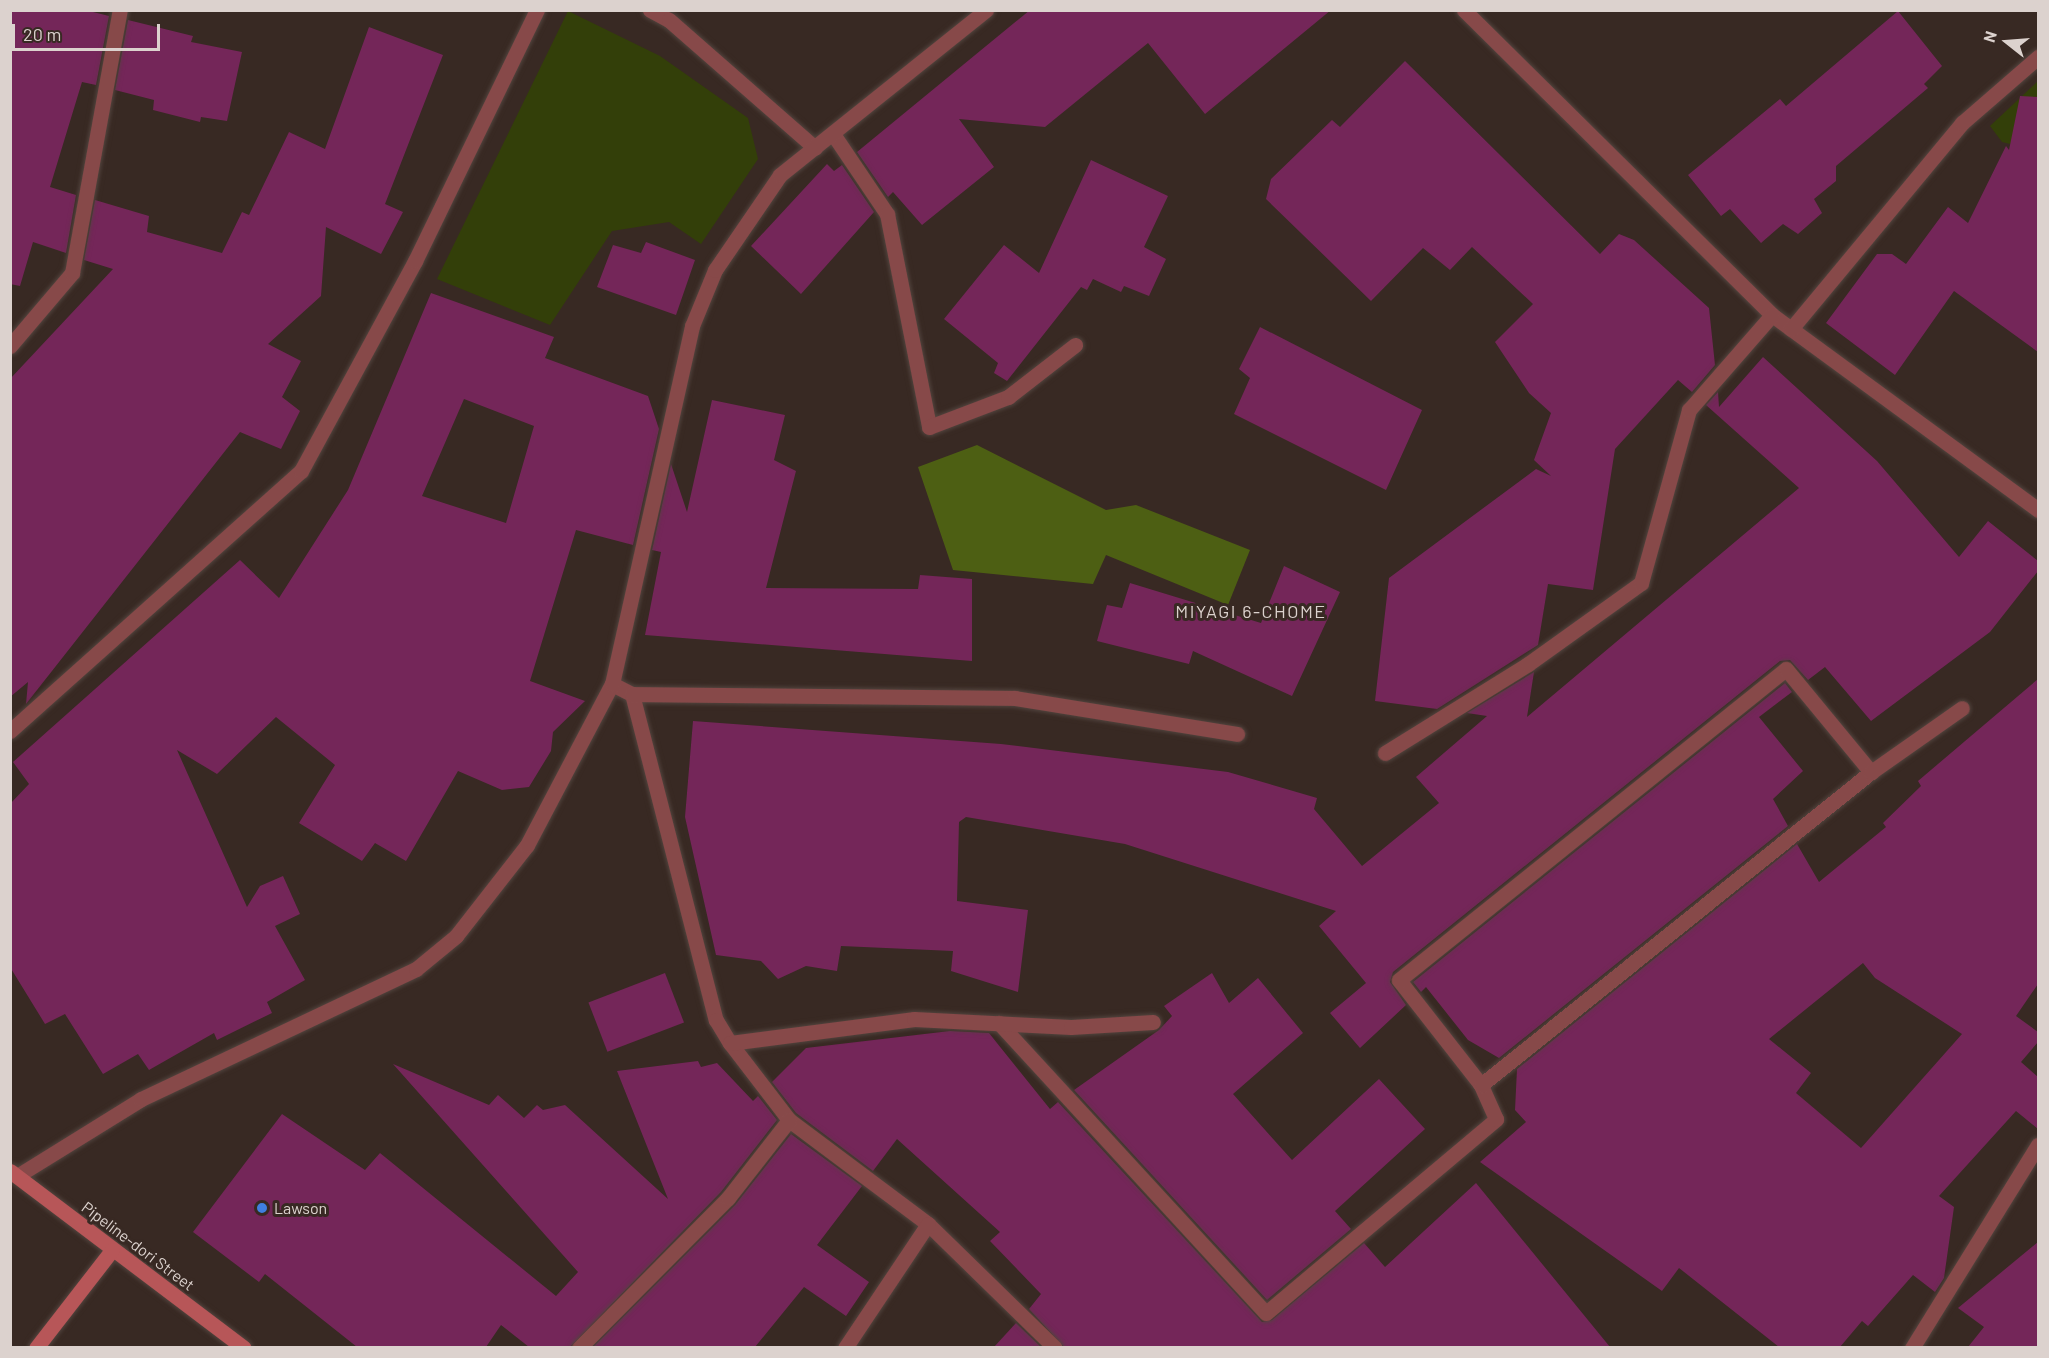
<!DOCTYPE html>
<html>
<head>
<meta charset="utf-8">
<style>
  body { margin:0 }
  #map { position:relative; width:2049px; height:1358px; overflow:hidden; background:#382923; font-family:Barlow,sans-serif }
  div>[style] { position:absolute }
  .green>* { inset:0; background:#333f09 }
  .forest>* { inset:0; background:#4d5f13 }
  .building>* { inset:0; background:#742659; transform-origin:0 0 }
  .roads { filter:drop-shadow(0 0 2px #52443e) drop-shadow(0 0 2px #52443e) }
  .street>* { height:15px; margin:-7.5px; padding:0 7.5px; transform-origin:7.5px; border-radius:7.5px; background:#874949 }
  .secondary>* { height:15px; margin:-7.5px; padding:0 7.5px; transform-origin:7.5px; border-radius:7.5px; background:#b75658 }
  .dots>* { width:16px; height:16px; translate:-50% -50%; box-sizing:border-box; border:3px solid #382923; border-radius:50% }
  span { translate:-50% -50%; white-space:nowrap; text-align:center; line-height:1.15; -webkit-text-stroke:6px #382923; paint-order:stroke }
  .poi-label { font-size:16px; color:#dcd2ce }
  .left { translate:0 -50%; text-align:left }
  .street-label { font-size:16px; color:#dcd2ce }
  .neighbourhood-label { font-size:18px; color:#dcd2ce; letter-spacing:1.5px }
  .frame { position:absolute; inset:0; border:12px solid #dcd2ce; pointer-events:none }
  .north { position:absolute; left:1977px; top:12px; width:60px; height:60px; -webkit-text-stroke:4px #382923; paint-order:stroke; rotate:287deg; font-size:16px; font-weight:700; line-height:24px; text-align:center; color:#dcd2ce }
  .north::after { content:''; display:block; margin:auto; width:21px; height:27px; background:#dcd2ce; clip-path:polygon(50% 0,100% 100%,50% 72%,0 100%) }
  .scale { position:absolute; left:12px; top:24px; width:148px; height:27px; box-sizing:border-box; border:3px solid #dcd2ce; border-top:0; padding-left:8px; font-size:18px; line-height:21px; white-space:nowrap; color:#dcd2ce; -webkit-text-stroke:4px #382923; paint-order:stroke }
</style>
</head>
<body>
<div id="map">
  <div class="green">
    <div style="clip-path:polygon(568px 11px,660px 56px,748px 118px,758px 159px,701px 244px,669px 222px,612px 231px,550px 325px,437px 279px)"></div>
    <div style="clip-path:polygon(2038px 81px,2038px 151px,2002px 142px,1990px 126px)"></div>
  </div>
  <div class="forest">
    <div style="clip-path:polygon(977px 445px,1106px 510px,1136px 505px,1250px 550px,1228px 605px,1106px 555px,1093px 584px,953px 570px,918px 467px)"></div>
  </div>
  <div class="building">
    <div style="clip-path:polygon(10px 10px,85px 10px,109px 16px,96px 85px,82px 82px,50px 187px,76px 195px,66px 253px,33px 242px,20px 286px,10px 284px)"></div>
    <div style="clip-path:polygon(1030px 10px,1331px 10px,1205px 114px,1148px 43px,1045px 127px,959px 119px,994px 167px,922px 225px,893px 192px,888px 197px,857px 152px)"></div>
    <div style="clip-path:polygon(1898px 11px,1942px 66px,1924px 84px,1928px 88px,1836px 166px,1836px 181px,1814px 199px,1822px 213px,1798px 234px,1783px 224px,1761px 243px,1730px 209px,1721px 216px,1688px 175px,1780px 99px,1786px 106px)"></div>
    <div style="clip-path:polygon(128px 20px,193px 36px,191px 42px,242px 52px,227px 121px,201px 117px,200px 122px,153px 110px,154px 100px,115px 90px)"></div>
    <div style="clip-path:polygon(369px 27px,443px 55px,385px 204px,403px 212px,381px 254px,326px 227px,321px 296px,268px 344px,301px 361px,282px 397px,300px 411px,281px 449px,240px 432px,26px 704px,28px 682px,10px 697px,10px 379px,113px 269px,84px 260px,95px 200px,149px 216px,147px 232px,222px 253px,242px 212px,249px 215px,289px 132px,325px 149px)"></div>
    <div style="clip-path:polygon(1405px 61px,1600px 254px,1619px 234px,1634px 240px,1709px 308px,1715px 365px,1692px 392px,1678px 380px,1615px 449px,1593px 590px,1548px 584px,1538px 645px,1437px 709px,1375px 701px,1389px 578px,1536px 469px,1551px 476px,1534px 460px,1551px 413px,1529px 393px,1495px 342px,1533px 304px,1472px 247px,1450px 270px,1423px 248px,1371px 301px,1266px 199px,1271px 179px,1332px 120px,1340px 127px)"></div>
    <div style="clip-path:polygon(2020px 96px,2038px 97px,2038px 352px,1954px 291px,1895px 375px,1826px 323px,1877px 254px,1892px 254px,1906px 264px,1948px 207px,1968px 223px,2006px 146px,2009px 150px)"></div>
    <div style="clip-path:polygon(1091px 160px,1168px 196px,1144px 247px,1166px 259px,1149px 296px,1124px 286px,1121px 292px,1093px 279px,1087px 290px,1081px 287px,1007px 381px,994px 373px,998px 363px,944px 319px,1004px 245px,1039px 273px)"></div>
    <div style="clip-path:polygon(827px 164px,834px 171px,842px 165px,874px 212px,801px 294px,751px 246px)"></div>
    <div style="clip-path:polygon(646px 242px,695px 260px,676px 315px,597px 287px,613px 245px,641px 253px)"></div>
    <div style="clip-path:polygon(evenodd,431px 293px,554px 337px,545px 358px,648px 396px,659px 429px,633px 545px,576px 530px,530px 681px,585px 701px,553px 732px,551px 751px,529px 787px,502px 790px,458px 771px,406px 861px,375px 843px,362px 861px,299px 823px,335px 765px,276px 717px,217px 774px,177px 750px,247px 907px,260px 886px,283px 876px,300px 914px,275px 926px,305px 980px,267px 1002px,272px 1013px,217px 1040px,214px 1033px,149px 1070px,138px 1054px,103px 1074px,65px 1014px,45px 1024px,10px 967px,10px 804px,29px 784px,13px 762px,240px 560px,279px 598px,348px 490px,431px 293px,464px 399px,534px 426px,506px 523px,422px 496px,464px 399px)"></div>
    <div style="clip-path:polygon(1260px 327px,1422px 410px,1386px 490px,1234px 414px,1250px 378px,1239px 369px)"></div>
    <div style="clip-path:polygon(1763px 357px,1877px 461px,1959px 557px,1988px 521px,2038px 561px,2038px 571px,1990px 632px,1871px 721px,1825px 667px,1808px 680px,1790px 660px,1780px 661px,1393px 972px,1390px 982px,1406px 1005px,1360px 1048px,1330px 1013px,1366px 983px,1319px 926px,1336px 911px,1125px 844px,966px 817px,959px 822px,957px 901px,1028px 910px,1018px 992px,951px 971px,953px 951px,841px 946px,837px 971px,806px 966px,778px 979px,761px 961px,716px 955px,685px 817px,693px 721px,1001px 744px,1228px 772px,1317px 798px,1314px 809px,1362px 866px,1439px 803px,1416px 777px,1487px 716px,1467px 713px,1534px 672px,1527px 717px,1799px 488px,1706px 405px,1718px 392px,1719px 407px)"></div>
    <div style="clip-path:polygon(712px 400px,785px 415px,774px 460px,796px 471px,766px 588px,918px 589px,920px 575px,972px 579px,972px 661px,645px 635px,661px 552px,652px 550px,671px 464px,687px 512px)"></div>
    <div style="clip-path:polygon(1284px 566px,1340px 592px,1292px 696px,1193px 651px,1189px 664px,1097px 641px,1107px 605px,1122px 608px,1130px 583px,1261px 623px)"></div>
    <div style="clip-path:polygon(evenodd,2038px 679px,2038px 984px,2016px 1016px,2038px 1032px,2038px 1042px,2021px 1062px,2038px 1077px,2038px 1129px,2016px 1111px,1939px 1196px,1954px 1207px,1944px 1278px,1935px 1292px,1913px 1275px,1868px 1326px,1862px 1321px,1840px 1347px,1779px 1347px,1679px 1268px,1662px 1291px,1480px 1162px,1526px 1122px,1515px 1110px,1517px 1069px,1797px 844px,1819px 882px,1886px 827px,1883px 823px,1921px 786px,1918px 781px,2038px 679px,1863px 963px,1875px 978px,1962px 1034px,1861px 1148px,1796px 1093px,1811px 1073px,1769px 1039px,1863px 963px)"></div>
    <div style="clip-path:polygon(1785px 683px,1792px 692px,1759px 717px,1803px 771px,1773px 799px,1788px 826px,1499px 1058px,1468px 1040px,1426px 987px,1421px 992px,1413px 982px)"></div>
    <div style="left:665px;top:973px;width:53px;height:82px;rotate:69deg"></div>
    <div style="clip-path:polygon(1212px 973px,1229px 1003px,1258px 978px,1303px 1033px,1233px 1094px,1292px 1160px,1379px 1079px,1425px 1129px,1335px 1211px,1351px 1229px,1267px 1300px,1074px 1090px,1159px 1030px,1172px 1016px,1164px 1006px)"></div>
    <div style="clip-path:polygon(950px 1031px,989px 1033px,1050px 1109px,1058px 1102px,1262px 1322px,1272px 1320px,1364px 1243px,1385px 1267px,1476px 1183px,1610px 1347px,1064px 1347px,1029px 1309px,1041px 1294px,990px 1241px,1000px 1232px,897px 1139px,873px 1171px,796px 1113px,772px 1082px,806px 1048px)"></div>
    <div style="clip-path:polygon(698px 1061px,701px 1067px,717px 1063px,753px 1101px,758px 1096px,777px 1120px,721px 1192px,570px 1347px,529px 1347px,501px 1325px,486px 1347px,357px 1347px,265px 1274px,259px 1282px,193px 1232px,282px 1114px,365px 1170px,380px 1153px,556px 1296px,578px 1272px,393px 1064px,489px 1105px,498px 1095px,524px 1118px,537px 1105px,543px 1110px,565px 1105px,668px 1199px,617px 1071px)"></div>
    <div style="clip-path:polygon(791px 1134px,862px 1186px,817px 1245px,869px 1282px,846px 1316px,804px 1287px,755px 1347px,593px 1347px,735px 1205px)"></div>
    <div style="clip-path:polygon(2038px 1242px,2038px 1347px,1968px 1347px,1984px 1327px,1958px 1308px)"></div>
    <div style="clip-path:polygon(1016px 1323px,1041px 1347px,994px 1347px)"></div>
  </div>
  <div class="roads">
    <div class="street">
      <div style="left:650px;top:10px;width:21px;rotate:28deg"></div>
      <div style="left:669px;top:20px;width:194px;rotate:41.2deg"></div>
      <div style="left:1464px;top:10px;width:433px;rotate:44.7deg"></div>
      <div style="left:1772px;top:315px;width:330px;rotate:36.2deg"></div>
      <div style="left:833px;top:134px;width:97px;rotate:56deg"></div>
      <div style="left:887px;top:214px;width:217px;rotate:78.8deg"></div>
      <div style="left:929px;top:427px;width:85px;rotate:-20.8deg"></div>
      <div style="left:1008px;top:397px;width:85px;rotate:-37.8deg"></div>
      <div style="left:1791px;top:329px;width:268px;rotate:-50.3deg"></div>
      <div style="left:1962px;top:123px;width:101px;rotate:-41deg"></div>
      <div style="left:10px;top:346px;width:96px;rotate:-49.7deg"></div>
      <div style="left:72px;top:273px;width:267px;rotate:-79.7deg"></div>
      <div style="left:612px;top:684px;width:22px;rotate:27deg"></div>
      <div style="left:632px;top:694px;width:337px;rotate:75.6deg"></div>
      <div style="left:716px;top:1020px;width:27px;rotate:59deg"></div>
      <div style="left:730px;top:1043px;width:97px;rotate:52.5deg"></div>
      <div style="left:789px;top:1120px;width:174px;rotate:36.8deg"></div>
      <div style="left:928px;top:1224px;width:177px;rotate:44.3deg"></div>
      <div style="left:632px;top:694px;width:383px;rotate:0.6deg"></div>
      <div style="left:1015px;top:698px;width:225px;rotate:9.2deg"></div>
      <div style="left:10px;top:731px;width:390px;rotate:-41.8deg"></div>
      <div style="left:301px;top:471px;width:239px;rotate:-61.5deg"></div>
      <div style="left:415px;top:261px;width:279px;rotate:-64.1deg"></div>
      <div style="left:1385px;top:753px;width:168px;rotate:-31.9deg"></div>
      <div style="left:1528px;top:664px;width:139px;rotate:-35.6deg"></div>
      <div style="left:1641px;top:583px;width:180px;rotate:-74.5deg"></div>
      <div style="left:1689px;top:410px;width:126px;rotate:-48.9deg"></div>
      <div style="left:999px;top:1023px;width:394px;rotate:47.4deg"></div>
      <div style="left:1266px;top:1313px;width:301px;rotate:-40.1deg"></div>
      <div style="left:1496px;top:1119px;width:37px;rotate:-114deg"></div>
      <div style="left:1481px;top:1085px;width:133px;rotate:-128deg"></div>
      <div style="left:1399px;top:980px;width:496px;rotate:-38.8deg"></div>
      <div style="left:1786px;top:669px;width:134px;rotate:50.5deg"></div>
      <div style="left:730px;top:1043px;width:186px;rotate:-7.4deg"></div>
      <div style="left:914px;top:1019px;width:157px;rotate:2.9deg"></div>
      <div style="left:1071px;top:1027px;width:82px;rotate:-3.5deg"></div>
      <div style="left:1481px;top:1085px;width:500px;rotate:-38.75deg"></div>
      <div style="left:1871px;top:772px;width:111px;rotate:-35.1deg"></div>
      <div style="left:17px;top:1176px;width:146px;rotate:-31.8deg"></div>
      <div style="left:141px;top:1099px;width:304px;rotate:-25.3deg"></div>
      <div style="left:416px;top:969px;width:52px;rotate:-39.5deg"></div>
      <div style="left:456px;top:936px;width:115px;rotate:-52deg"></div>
      <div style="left:527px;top:845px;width:182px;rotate:-62.2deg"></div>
      <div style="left:612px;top:684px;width:367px;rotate:-77.4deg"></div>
      <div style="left:692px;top:326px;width:61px;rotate:-67.7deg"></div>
      <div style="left:715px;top:270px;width:115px;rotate:-55.6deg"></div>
      <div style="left:780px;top:175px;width:264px;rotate:-38.7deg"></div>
      <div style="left:579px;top:1348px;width:211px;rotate:-45.2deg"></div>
      <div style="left:728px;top:1198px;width:99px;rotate:-52deg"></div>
      <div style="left:845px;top:1348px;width:149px;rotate:-56.2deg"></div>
      <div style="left:1912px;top:1348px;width:239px;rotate:-58.2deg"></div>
    </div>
    <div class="secondary">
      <div style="left:10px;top:1171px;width:293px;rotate:37.1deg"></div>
      <div style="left:36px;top:1348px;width:124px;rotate:-52.2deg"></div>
    </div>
  </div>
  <div class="dots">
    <div style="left:262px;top:1208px;background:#3f7fe0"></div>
  </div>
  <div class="poi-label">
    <span class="left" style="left:274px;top:1208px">Lawson</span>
  </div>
  <div class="street-label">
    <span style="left:138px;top:1246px;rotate:37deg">Pipeline-dori Street</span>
  </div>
  <div class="neighbourhood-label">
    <span style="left:1251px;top:611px">MIYAGI 6-CHOME</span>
  </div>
  <div class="frame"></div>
  <div class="north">N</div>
  <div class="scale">20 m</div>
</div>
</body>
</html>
